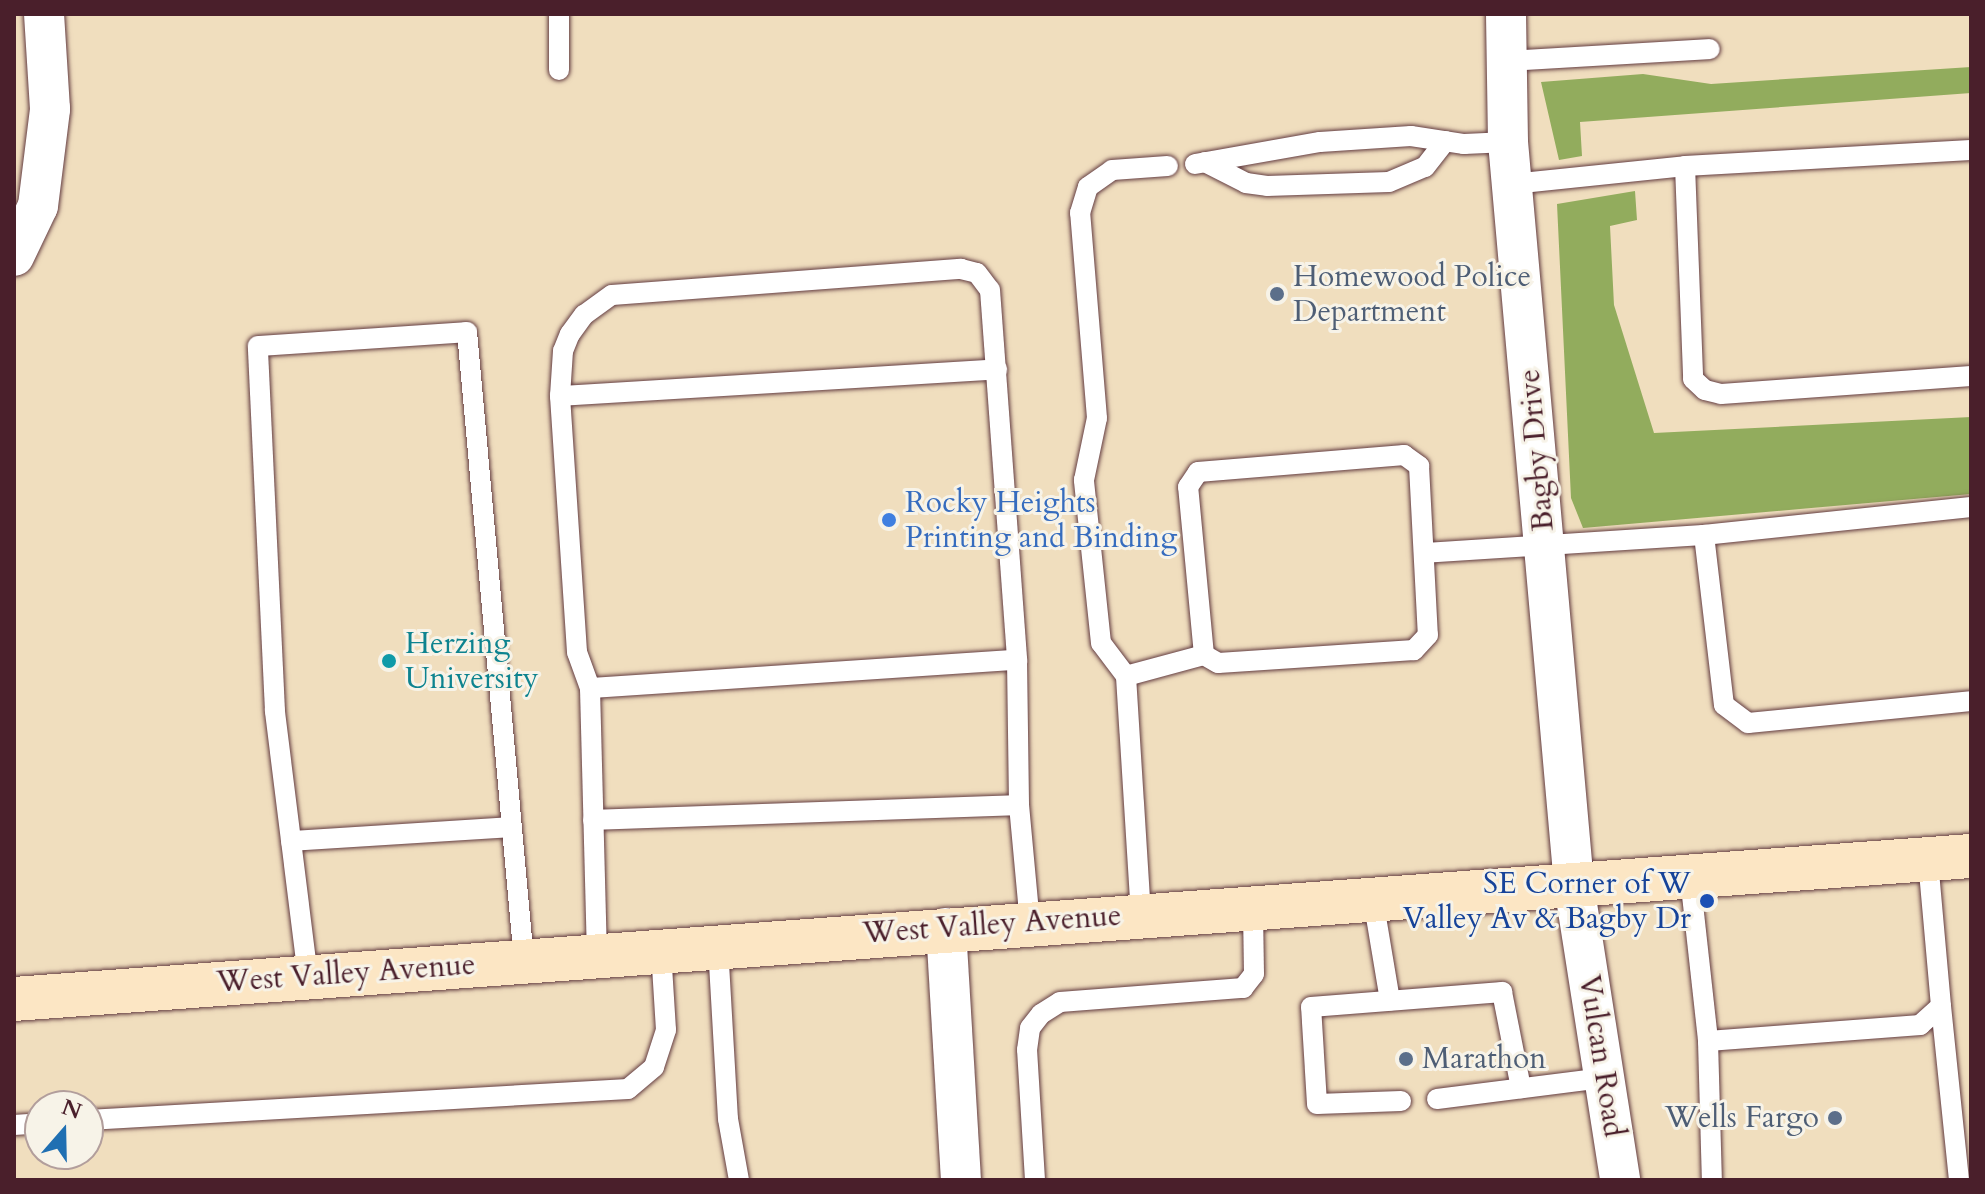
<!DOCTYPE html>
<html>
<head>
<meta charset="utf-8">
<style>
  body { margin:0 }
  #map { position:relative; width:1985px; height:1194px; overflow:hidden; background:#f0debe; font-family:Cardo,serif }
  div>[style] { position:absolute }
  .forest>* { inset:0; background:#92ac5d }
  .roads { filter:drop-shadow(0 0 2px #633c41) drop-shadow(0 0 2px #633c41) }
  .lane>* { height:20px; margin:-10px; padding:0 10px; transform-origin:10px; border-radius:10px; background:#fff }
  .street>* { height:40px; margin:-20px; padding:0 20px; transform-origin:20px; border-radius:20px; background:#fff }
  .secondary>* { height:44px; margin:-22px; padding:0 22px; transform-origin:22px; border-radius:22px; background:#fce6c4 }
  .dots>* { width:22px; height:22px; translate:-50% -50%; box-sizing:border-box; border:4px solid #f7f3e8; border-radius:50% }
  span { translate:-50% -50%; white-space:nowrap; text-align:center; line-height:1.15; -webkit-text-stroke:6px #f7f3e8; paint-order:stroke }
  .service-label { font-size:30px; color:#4e5e75 }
  .left { translate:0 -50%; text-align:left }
  .right { translate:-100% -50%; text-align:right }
  .street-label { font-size:30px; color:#4a1f2b }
  .shop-label { font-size:30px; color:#366cbe }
  .culture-label { font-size:30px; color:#0d838f }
  .transit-label { font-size:30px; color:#164399 }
  .frame { position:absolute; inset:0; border:16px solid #4a1f2b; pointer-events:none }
  .north { position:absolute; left:24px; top:1090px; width:80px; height:80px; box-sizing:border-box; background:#f7f3e8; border:2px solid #b29e9c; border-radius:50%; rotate:20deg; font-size:22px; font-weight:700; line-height:32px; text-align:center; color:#4a1f2b }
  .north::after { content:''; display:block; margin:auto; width:28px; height:36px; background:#1f6fb2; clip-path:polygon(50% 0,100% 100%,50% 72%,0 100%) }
</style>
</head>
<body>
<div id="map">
  <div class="forest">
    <div style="clip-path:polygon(1971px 67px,1971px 93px,1580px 122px,1582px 156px,1559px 160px,1541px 82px,1643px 74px,1711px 84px)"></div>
    <div style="clip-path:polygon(1635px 191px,1637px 220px,1610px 226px,1614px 305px,1654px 433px,1971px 417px,1971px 494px,1583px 528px,1571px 498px,1557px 204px)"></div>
  </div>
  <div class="roads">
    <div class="lane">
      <div style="left:559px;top:14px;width:56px;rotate:90deg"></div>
      <div style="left:1509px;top:61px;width:201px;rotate:-3.4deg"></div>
      <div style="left:1205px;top:162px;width:46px;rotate:27.1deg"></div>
      <div style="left:1246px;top:183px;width:21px;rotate:8deg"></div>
      <div style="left:1267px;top:186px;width:122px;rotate:-1.9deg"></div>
      <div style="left:1389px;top:182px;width:39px;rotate:-23deg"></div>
      <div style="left:1425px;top:167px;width:33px;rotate:-52deg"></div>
      <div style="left:1195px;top:164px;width:127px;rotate:-10deg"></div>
      <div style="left:1320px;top:142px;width:91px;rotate:-3.8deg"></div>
      <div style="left:1411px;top:136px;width:54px;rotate:8.6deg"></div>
      <div style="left:1464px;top:144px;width:44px;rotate:-2.6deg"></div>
      <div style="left:1685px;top:166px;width:213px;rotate:87.8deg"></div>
      <div style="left:1693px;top:379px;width:16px;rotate:43deg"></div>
      <div style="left:1705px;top:390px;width:16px;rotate:14deg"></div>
      <div style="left:1721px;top:394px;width:251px;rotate:-4.1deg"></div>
      <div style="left:1512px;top:184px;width:174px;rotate:-5.9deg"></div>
      <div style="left:1685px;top:166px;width:286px;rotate:-3.2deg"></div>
      <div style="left:560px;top:396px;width:45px;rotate:-86.2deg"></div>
      <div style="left:563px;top:351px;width:18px;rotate:-68deg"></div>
      <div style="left:570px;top:334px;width:24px;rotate:-54deg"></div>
      <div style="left:584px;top:315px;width:34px;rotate:-36deg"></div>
      <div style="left:612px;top:295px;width:350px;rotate:-4.3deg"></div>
      <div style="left:961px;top:269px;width:16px;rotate:14deg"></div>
      <div style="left:977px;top:273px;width:21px;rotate:53deg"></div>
      <div style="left:990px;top:290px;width:371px;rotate:85.8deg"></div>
      <div style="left:1704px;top:535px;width:268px;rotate:-6deg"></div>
      <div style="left:1424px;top:553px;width:281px;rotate:-3.7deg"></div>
      <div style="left:1704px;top:535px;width:171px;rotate:83.3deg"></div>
      <div style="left:1724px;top:705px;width:30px;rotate:37deg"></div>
      <div style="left:1748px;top:723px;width:224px;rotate:-5.6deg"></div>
      <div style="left:1126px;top:676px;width:41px;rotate:-127.1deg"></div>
      <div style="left:1101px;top:643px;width:164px;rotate:-96deg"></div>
      <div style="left:1084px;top:480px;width:63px;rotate:-78.2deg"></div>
      <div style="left:1097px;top:418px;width:206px;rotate:-94.7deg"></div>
      <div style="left:1080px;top:213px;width:27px;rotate:-73deg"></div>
      <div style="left:1088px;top:187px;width:29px;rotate:-35deg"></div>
      <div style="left:1112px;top:170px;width:56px;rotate:-4.1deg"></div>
      <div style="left:590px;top:688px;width:38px;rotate:-110deg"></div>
      <div style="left:577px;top:652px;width:257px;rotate:-93.8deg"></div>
      <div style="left:560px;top:396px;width:438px;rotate:-3.5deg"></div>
      <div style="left:593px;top:820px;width:426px;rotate:-2deg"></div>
      <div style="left:291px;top:841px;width:220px;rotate:-3.6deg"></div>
      <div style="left:1690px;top:877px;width:165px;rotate:83.7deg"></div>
      <div style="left:1708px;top:1041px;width:213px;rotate:-4.3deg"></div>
      <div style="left:1920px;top:1025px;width:28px;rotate:-42deg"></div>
      <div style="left:1941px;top:1006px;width:148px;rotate:-95.1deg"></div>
      <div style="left:1373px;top:899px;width:103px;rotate:80.5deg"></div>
      <div style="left:1141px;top:915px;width:239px;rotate:-93.6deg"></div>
      <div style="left:1126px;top:676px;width:81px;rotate:-15.1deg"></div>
      <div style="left:1204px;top:655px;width:169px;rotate:-95.4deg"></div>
      <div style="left:1188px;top:487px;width:18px;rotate:-56deg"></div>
      <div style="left:1198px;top:472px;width:207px;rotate:-4.7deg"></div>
      <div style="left:1404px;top:455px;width:19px;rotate:36deg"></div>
      <div style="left:1419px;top:466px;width:169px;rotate:87deg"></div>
      <div style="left:1428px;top:635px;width:21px;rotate:133deg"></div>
      <div style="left:1414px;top:650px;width:196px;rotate:176.2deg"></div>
      <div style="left:1218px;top:663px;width:16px;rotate:-150deg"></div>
      <div style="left:718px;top:946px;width:173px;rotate:86.7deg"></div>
      <div style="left:728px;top:1119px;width:62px;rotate:79.8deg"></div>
      <div style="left:597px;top:956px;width:268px;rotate:-91.5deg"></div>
      <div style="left:590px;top:688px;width:428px;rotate:-3.8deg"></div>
      <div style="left:1017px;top:660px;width:145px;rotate:89.2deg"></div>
      <div style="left:1019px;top:805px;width:119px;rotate:84.7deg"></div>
      <div style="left:308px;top:977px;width:268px;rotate:-97.1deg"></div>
      <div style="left:275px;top:711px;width:365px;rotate:-92.7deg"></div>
      <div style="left:258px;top:346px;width:209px;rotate:-3.8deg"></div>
      <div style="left:467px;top:332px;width:632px;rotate:84.82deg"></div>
      <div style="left:1941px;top:1006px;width:175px;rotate:84.1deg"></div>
      <div style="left:1708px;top:1041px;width:139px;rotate:88.4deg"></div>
      <div style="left:1437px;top:1099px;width:168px;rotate:-7.2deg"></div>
      <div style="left:1401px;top:1101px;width:84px;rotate:178deg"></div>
      <div style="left:1317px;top:1104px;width:97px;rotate:-93.5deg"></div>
      <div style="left:1311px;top:1007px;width:192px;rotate:-4.5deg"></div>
      <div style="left:1502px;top:992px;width:98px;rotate:78.8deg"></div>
      <div style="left:88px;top:1120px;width:541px;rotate:-3.29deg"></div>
      <div style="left:628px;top:1089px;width:34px;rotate:-40deg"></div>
      <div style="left:654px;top:1067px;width:39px;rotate:-72deg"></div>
      <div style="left:666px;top:1030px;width:79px;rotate:-93.6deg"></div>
      <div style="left:14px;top:1125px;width:26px;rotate:-4deg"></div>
      <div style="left:1035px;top:1180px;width:130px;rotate:-93.5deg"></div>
      <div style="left:1027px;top:1050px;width:22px;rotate:-82deg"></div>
      <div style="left:1030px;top:1028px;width:18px;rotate:-52deg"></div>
      <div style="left:1041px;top:1014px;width:22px;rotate:-32deg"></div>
      <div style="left:1060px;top:1002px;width:184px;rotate:-4.4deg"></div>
      <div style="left:1243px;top:988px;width:18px;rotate:-52deg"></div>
      <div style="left:1254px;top:974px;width:67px;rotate:-90.9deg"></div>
    </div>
    <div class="street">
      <div style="left:1506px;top:14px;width:128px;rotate:89.1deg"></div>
      <div style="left:1508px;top:142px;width:746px;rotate:84.92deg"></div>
      <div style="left:1574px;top:885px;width:299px;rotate:81.1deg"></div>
      <div style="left:14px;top:256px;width:55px;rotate:-64.4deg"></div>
      <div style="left:38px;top:206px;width:98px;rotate:-82.9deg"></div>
      <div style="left:50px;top:109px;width:95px;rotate:-93.6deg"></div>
      <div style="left:946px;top:928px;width:252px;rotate:86.6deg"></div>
    </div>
    <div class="secondary">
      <div style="left:14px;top:999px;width:1962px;rotate:-4.18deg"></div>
    </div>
  </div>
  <div class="dots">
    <div style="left:1277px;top:294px;background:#5c6f8a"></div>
    <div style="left:889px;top:520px;background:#3f7fe0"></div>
    <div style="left:389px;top:661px;background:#0f9aa8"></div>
    <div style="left:1707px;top:901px;background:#1a4fb4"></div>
    <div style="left:1406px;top:1059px;background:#5c6f8a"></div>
    <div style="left:1835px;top:1118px;background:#5c6f8a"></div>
  </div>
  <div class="service-label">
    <span class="left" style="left:1293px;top:294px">Homewood Police<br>Department</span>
    <span class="left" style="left:1422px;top:1059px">Marathon</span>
    <span class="right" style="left:1819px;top:1118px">Wells Fargo</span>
  </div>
  <div class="street-label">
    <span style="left:1537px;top:450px;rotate:-95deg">Bagby Drive</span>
    <span style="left:992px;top:925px;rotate:-4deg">West Valley Avenue</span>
    <span style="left:346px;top:974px;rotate:-4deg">West Valley Avenue</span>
    <span style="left:1601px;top:1056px;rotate:81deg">Vulcan Road</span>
  </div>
  <div class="shop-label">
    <span class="left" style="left:905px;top:520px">Rocky Heights<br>Printing and Binding</span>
  </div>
  <div class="culture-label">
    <span class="left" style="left:405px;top:661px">Herzing<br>University</span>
  </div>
  <div class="transit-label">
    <span class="right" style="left:1691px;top:901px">SE Corner of W<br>Valley Av &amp; Bagby Dr</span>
  </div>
  <div class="frame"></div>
  <div class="north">N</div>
</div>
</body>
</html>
